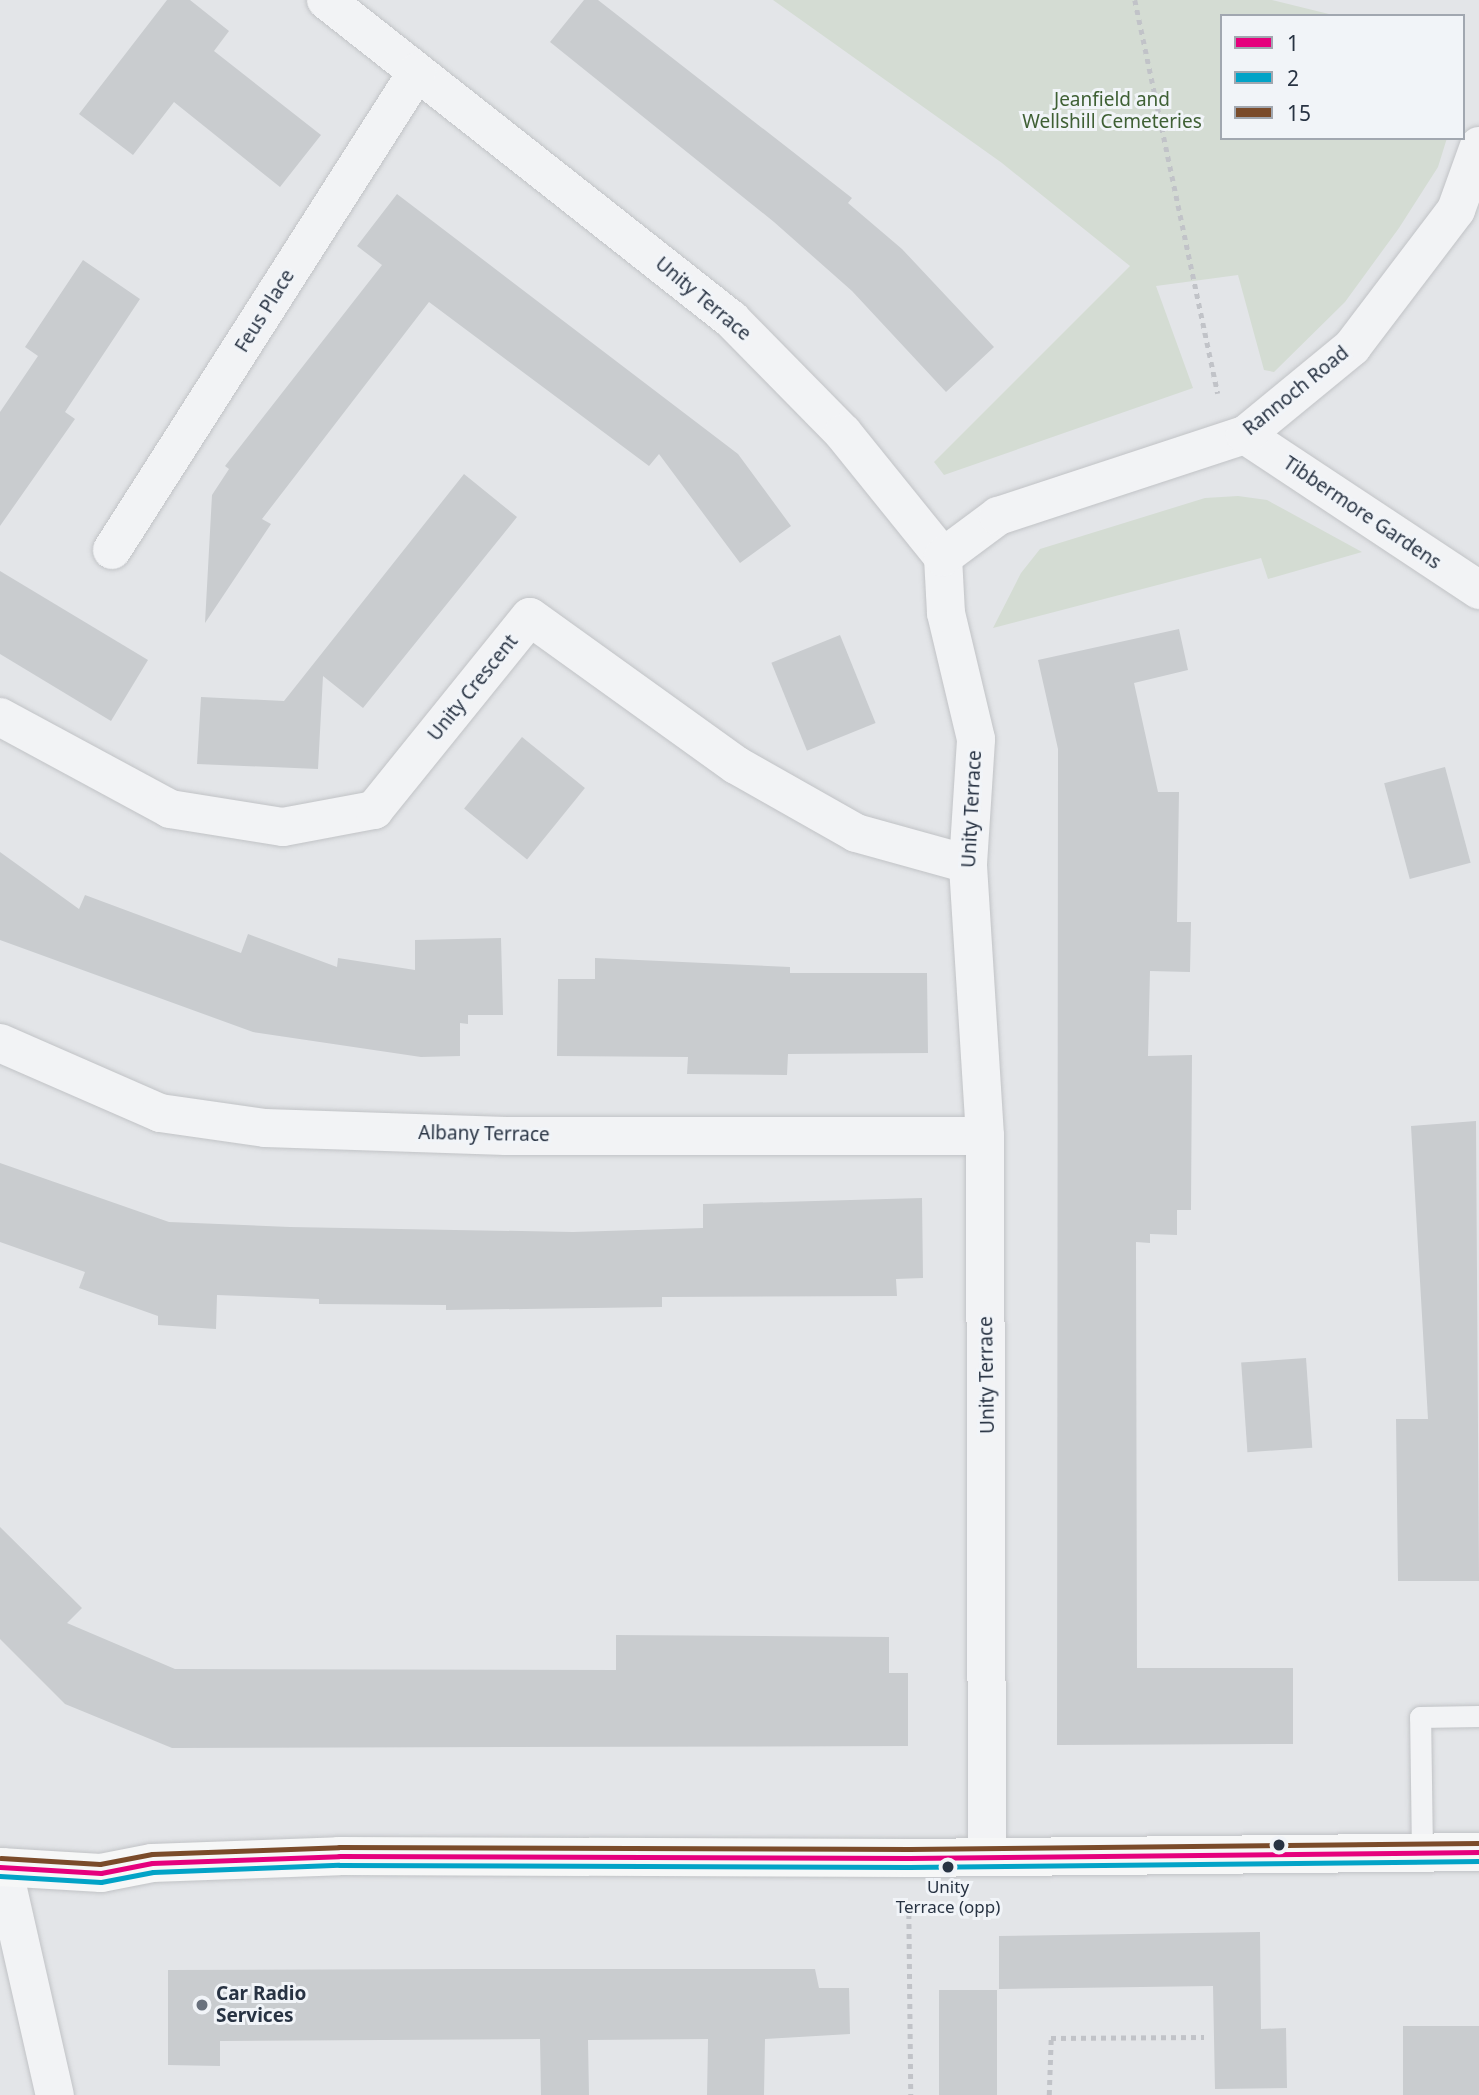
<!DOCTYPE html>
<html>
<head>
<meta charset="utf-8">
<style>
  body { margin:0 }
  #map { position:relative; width:1479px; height:2095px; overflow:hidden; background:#e3e5e8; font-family:"Noto Sans",sans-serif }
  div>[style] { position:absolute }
  .green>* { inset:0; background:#d4dcd3 }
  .building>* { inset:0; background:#c9cccf; transform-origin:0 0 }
  .path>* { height:4.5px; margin-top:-2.25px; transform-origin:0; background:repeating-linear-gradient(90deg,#c1c3c8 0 5px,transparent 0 10px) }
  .roads { filter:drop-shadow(0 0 2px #c1c3c6) drop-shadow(0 0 2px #c1c3c6) }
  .service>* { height:21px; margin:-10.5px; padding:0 10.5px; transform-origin:10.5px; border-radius:10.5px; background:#f2f3f5 }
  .minor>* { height:38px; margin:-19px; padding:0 19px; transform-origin:19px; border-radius:19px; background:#f2f3f5 }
  .tertiary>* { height:38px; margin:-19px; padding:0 19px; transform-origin:19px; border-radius:19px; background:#f2f3f5 }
  .primary>* { height:38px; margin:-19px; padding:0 19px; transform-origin:19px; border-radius:19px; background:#f6f7f7 }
  .bus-1>* { height:5px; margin:-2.5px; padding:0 2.5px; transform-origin:2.5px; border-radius:2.5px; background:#e5007d }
  .bus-2>* { height:5px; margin:-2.5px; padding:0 2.5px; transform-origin:2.5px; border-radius:2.5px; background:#02a3c7 }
  .bus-3>* { height:5px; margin:-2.5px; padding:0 2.5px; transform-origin:2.5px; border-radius:2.5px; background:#7a4b2a }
  .dots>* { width:19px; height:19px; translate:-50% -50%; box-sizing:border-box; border:4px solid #f1f4f8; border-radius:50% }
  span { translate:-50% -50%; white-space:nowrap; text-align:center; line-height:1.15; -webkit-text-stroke:6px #f1f4f8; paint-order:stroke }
  .bus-label { font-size:17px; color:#283343 }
  .park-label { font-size:19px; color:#3f6034 }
  .street-label { font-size:19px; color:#283343 }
  .poi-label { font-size:19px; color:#283343; font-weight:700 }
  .left { translate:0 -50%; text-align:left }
  .legend { position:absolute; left:1220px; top:14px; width:245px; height:126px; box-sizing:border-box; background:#f1f4f8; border:2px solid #a1a7b0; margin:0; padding:9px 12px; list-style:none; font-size:21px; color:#283343 }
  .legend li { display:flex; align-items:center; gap:14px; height:35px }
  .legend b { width:35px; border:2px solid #a1a7b0 }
</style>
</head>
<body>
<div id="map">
  <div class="green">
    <div style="clip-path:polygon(773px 0,1272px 0,1337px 16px,1222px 16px,1222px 138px,1447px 138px,1438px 167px,1399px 228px,1345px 302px,1274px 372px,1264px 370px,1238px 275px,1156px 286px,1193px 388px,944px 475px,934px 462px,1130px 266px,1002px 163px)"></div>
    <div style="clip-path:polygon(1238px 496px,1267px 500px,1362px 552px,1268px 579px,1261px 558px,993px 628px,1021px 573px,1040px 549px,1205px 498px)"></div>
  </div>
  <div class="building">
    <div style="clip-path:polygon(167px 0,190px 0,229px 31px,214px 51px,321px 135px,280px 187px,174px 102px,133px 155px,79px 114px)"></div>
    <div style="clip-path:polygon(584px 0,598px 0,852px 198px,848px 203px,902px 249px,994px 347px,946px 392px,852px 291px,774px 222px,550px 42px)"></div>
    <div style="clip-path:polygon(397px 194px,738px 454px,791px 526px,740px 563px,659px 454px,649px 466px,429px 302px,262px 519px,271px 524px,205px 623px,212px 495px,229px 469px,225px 466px,382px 265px,357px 246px)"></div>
    <div style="clip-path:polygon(83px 260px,140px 299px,65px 412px,75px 419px,0 526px,0 412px,38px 356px,25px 347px)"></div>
    <div style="clip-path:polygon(464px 474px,517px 517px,363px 708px,323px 676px,318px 769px,197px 764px,201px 697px,284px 701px)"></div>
    <div style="clip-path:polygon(0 571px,148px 660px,111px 721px,0 654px)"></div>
    <div style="clip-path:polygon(1179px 629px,1188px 670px,1134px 683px,1158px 792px,1179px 792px,1177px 922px,1191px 922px,1190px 972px,1150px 971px,1148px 1056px,1192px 1055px,1191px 1210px,1177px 1210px,1177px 1235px,1150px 1234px,1150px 1243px,1136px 1242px,1137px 1668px,1293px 1668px,1293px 1744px,1057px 1745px,1058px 749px,1038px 660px)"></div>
    <div style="left:840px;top:635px;width:95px;height:74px;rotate:68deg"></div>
    <div style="left:522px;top:737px;width:81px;height:92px;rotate:39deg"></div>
    <div style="left:1445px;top:767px;width:99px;height:63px;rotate:75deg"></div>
    <div style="clip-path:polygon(0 852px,79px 909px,85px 895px,241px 953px,248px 934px,337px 967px,338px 958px,415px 970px,415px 940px,501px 938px,503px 1015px,468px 1015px,468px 1024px,460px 1023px,460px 1056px,421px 1057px,253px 1032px,0 940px)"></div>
    <div style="clip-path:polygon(595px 958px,790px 967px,790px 973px,927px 973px,928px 1053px,788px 1054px,787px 1075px,687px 1074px,688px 1057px,557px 1056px,558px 979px,595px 979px)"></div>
    <div style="clip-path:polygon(1476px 1121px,1479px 1581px,1398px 1581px,1396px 1419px,1428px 1419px,1411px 1126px)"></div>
    <div style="clip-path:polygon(0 1163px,169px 1222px,290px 1227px,573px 1232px,703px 1228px,703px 1204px,922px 1198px,923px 1278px,896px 1279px,897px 1296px,662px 1297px,662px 1307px,446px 1310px,446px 1305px,319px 1304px,319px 1299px,217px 1295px,216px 1329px,158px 1325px,158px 1316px,79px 1288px,85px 1272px,0 1242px)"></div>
    <div style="left:1306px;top:1358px;width:90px;height:65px;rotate:86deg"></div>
    <div style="clip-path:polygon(0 1527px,82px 1608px,67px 1623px,175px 1669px,616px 1670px,616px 1635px,889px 1637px,889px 1673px,908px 1673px,908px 1746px,172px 1748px,65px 1704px,0 1639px)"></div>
    <div style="clip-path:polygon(1260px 1932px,1261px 2029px,1286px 2028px,1287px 2088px,1215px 2089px,1213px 1986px,999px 1989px,999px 1936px)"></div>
    <div style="clip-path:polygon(474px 1969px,815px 1969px,819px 1988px,849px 1988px,850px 2034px,765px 2039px,764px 2095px,707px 2095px,708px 2039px,588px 2040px,589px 2095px,541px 2095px,540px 2039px,220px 2041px,220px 2066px,168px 2065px,168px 1970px)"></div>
    <div style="left:939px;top:1990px;width:58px;height:105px"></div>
    <div style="left:1479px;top:2026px;width:69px;height:76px;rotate:90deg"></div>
  </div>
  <div class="path">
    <div style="left:1135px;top:0;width:402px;rotate:78.1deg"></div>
    <div style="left:909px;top:1904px;width:191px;rotate:89.4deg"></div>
    <div style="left:1049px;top:2095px;width:57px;rotate:-88deg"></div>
    <div style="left:1051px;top:2038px;width:153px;rotate:-0.4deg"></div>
  </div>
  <div class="roads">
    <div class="service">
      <div style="left:1422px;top:1853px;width:136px;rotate:-90.8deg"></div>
      <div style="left:1420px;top:1717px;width:59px;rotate:-1deg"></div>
    </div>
    <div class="minor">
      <div style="left:326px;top:0;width:517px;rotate:38.24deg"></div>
      <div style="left:732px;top:320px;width:158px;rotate:45.5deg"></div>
      <div style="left:843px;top:433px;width:159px;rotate:51.1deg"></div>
      <div style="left:1245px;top:435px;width:281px;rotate:33.5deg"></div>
      <div style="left:112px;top:550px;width:567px;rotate:-57.46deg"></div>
      <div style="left:0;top:717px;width:193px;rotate:28.4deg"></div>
      <div style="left:170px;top:809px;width:114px;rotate:9.1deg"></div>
      <div style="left:283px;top:827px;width:93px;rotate:-10.6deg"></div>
      <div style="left:374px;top:810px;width:248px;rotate:-51.1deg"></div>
      <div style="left:530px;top:617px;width:254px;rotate:35.7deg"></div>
      <div style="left:736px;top:765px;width:138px;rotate:29.5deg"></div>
      <div style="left:856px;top:833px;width:116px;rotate:15.5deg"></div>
      <div style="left:0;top:1043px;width:175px;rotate:23.6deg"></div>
      <div style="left:160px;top:1113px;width:106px;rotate:8.1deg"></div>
      <div style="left:265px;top:1128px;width:241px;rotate:1.9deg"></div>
      <div style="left:506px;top:1136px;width:479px"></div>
      <div style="left:3px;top:1867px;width:234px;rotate:77.2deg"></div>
    </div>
    <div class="tertiary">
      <div style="left:987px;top:1857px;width:721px;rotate:-90.16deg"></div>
      <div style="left:985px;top:1136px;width:273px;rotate:-93.6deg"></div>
      <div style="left:968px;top:864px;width:125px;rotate:-86.3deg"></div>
      <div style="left:976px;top:739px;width:130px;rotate:-103.4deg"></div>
      <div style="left:946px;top:613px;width:56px;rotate:-93.1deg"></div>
      <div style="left:943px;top:557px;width:69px;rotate:-36.7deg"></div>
      <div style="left:998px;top:516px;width:260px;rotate:-18.2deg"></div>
      <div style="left:1245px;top:435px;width:139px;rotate:-39.4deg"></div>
      <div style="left:1352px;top:347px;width:172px;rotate:-52.8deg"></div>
      <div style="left:1456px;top:210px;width:68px;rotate:-70.2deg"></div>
    </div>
    <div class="primary">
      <div style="left:0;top:1867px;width:101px;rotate:3.4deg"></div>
      <div style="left:101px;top:1873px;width:52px;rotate:-11.1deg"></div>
      <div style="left:152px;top:1863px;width:187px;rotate:-2.1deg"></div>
      <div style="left:339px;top:1856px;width:570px;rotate:0.2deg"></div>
      <div style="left:909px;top:1858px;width:570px;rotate:-0.6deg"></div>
    </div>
  </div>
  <div class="bus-1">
    <div style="left:0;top:1867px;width:101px;rotate:3.4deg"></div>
    <div style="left:101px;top:1873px;width:52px;rotate:-11.1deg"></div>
    <div style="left:152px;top:1863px;width:187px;rotate:-2.1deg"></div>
    <div style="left:339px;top:1856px;width:570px;rotate:0.2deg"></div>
    <div style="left:909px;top:1858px;width:570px;rotate:-0.6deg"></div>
  </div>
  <div class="bus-2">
    <div style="left:0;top:1876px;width:101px;rotate:3.4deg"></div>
    <div style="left:101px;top:1882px;width:53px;rotate:-10.9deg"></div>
    <div style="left:153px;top:1872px;width:186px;rotate:-2.2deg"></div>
    <div style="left:339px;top:1865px;width:570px;rotate:0.2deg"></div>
    <div style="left:909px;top:1867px;width:570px;rotate:-0.6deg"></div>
  </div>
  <div class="bus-3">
    <div style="left:1px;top:1858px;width:99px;rotate:3.5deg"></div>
    <div style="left:100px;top:1864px;width:53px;rotate:-10.9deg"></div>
    <div style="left:152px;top:1854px;width:187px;rotate:-2.1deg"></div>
    <div style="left:339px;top:1847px;width:570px;rotate:0.2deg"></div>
    <div style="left:909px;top:1849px;width:570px;rotate:-0.6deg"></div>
  </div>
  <div class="dots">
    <div style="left:1279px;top:1845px;background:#283343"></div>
    <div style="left:948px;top:1867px;background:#283343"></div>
    <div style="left:202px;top:2005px;background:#69717d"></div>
  </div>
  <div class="bus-label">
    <span style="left:948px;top:1897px">Unity<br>Terrace (opp)</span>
  </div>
  <div class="park-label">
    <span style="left:1112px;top:111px">Jeanfield and<br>Wellshill Cemeteries</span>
  </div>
  <div class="street-label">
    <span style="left:703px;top:299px;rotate:40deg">Unity Terrace</span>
    <span style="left:265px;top:311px;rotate:-58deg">Feus Place</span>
    <span style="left:1296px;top:391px;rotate:-39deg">Rannoch Road</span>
    <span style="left:1362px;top:513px;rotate:34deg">Tibbermore Gardens</span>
    <span style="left:473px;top:688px;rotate:-51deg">Unity Crescent</span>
    <span style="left:972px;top:809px;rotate:-87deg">Unity Terrace</span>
    <span style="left:484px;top:1134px;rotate:1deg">Albany Terrace</span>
    <span style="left:987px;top:1375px;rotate:-91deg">Unity Terrace</span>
  </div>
  <div class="poi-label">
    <span class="left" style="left:216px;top:2005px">Car Radio<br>Services</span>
  </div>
  <ul class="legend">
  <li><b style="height:9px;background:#e5007d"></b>1</li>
  <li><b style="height:9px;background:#02a3c7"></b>2</li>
  <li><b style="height:9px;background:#7a4b2a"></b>15</li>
  </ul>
</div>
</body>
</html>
